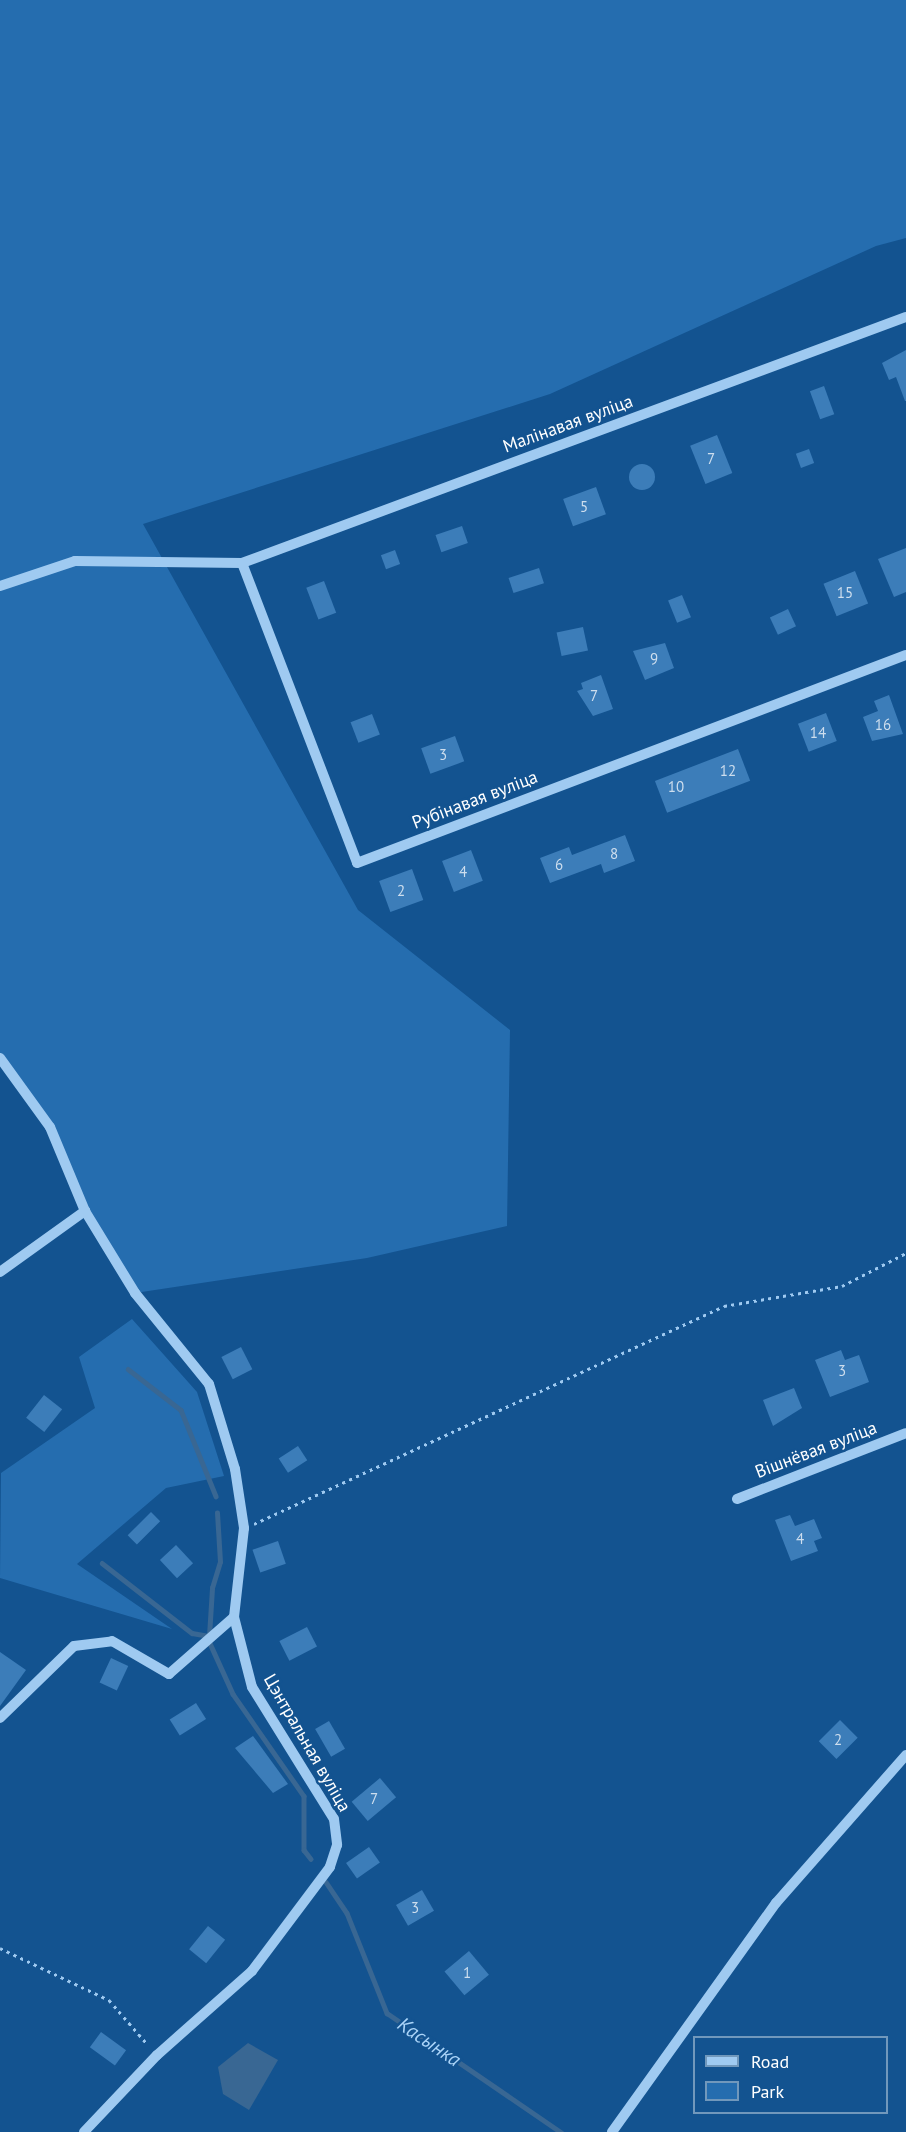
<!DOCTYPE html>
<html>
<head>
<meta charset="utf-8">
<style>
  body { margin:0 }
  #map { position:relative; width:906px; height:2132px; overflow:hidden; background:#135390; font-family:"PT Sans",sans-serif }
  div>[style] { position:absolute }
  .green>* { inset:0; background:#256daf }
  .water>* { inset:0; background:#396793 }
  .stream>* { height:4.5px; margin:-2.25px; padding:0 2.25px; transform-origin:2.25px; border-radius:2.25px; background:#396793 }
  .building>* { inset:0; background:#3c7db9; transform-origin:0 0 }
  .round { border-radius:50% }
  .path>* { height:3px; margin-top:-1.5px; transform-origin:0; background:repeating-linear-gradient(90deg,#9fcaf1 0 3px,transparent 0 7.5px) }
  .minor>* { height:10px; margin:-5px; padding:0 5px; transform-origin:5px; border-radius:5px; background:#9fcaf1 }
  span { translate:-50% -50%; white-space:nowrap; text-align:center; line-height:1.15; -webkit-text-stroke:5px #135390; paint-order:stroke }
  .number-label { font-size:15px; color:#cedeee }
  .number-label span { -webkit-text-stroke-width:0 }
  .street-label { font-size:18px; color:#fff }
  .water-label { font-size:20px; color:#abd4f8; font-style:italic }
  .legend { position:absolute; left:693px; top:2036px; width:195px; height:78px; box-sizing:border-box; background:#135390; border:2px solid #7198bc; margin:0; padding:8px 10px; list-style:none; font-size:18px; color:#fff }
  .legend li { display:flex; align-items:center; gap:12px; height:30px }
  .legend b { width:30px; border:2px solid #7198bc }
</style>
</head>
<body>
<div id="map">
  <div class="green">
    <div style="clip-path:polygon(0 0,906px 0,906px 238px,876px 246px,550px 394px,143px 524px,358px 910px,510px 1030px,507px 1226px,367px 1258px,135px 1293px,85px 1211px,50px 1127px,0 1058px)"></div>
    <div style="clip-path:polygon(132px 1319px,197px 1392px,224px 1476px,166px 1488px,77px 1564px,172px 1629px,0 1578px,1px 1473px,95px 1408px,79px 1357px)"></div>
  </div>
  <div class="water">
    <div style="clip-path:polygon(248px 2043px,278px 2060px,249px 2110px,223px 2094px,218px 2067px)"></div>
  </div>
  <div class="stream">
    <div style="left:128px;top:1369px;width:67px;rotate:37.7deg"></div>
    <div style="left:181px;top:1410px;width:93px;rotate:67.9deg"></div>
    <div style="left:102px;top:1563px;width:114px;rotate:37.9deg"></div>
    <div style="left:192px;top:1633px;width:17px;rotate:10deg"></div>
    <div style="left:209px;top:1636px;width:48px;rotate:-86.4deg"></div>
    <div style="left:212px;top:1588px;width:27px;rotate:-73deg"></div>
    <div style="left:220px;top:1562px;width:49px;rotate:-93.5deg"></div>
    <div style="left:209px;top:1641px;width:58px;rotate:65.6deg"></div>
    <div style="left:233px;top:1694px;width:124px;rotate:55.2deg"></div>
    <div style="left:304px;top:1796px;width:54px;rotate:90deg"></div>
    <div style="left:304px;top:1850px;width:11px;rotate:52deg"></div>
    <div style="left:326px;top:1882px;width:37px;rotate:56deg"></div>
    <div style="left:347px;top:1913px;width:108px;rotate:68.2deg"></div>
    <div style="left:387px;top:2013px;width:211px;rotate:34.4deg"></div>
  </div>
  <div class="building">
    <div style="clip-path:polygon(906px 350px,906px 401px,905px 401px,896px 377px,889px 380px,882px 363px)"></div>
    <div style="left:824px;top:386px;width:30px;height:15px;rotate:70deg"></div>
    <div style="left:717px;top:435px;width:41px;height:29px;rotate:68deg"></div>
    <div style="left:809px;top:449px;width:15px;height:14px;rotate:70deg"></div>
    <div class="round" style="left:629px;top:464px;width:26px;height:26px"></div>
    <div style="left:596px;top:487px;width:29px;height:35px;rotate:70deg"></div>
    <div style="left:462px;top:526px;width:18px;height:28px;rotate:71deg"></div>
    <div style="clip-path:polygon(906px 548px,906px 592px,894px 597px,878px 559px)"></div>
    <div style="left:395px;top:550px;width:15px;height:15px;rotate:70deg"></div>
    <div style="left:539px;top:568px;width:16px;height:32px;rotate:72deg"></div>
    <div style="left:855px;top:571px;width:35px;height:34px;rotate:68deg"></div>
    <div style="left:324px;top:581px;width:34px;height:19px;rotate:69deg"></div>
    <div style="left:682px;top:595px;width:24px;height:15px;rotate:68deg"></div>
    <div style="left:788px;top:609px;width:19px;height:20px;rotate:65deg"></div>
    <div style="left:583px;top:627px;width:24px;height:27px;rotate:78deg"></div>
    <div style="clip-path:polygon(665px 643px,674px 668px,645px 680px,633px 651px)"></div>
    <div style="clip-path:polygon(601px 675px,613px 709px,593px 716px,577px 691px,583px 689px,581px 683px)"></div>
    <div style="clip-path:polygon(889px 695px,903px 734px,872px 741px,863px 717px,878px 711px,874px 701px)"></div>
    <div style="left:826px;top:713px;width:30px;height:30px;rotate:69deg"></div>
    <div style="left:372px;top:714px;width:22px;height:23px;rotate:69deg"></div>
    <div style="left:455px;top:736px;width:27px;height:36px;rotate:70deg"></div>
    <div style="left:738px;top:749px;width:34px;height:89px;rotate:69deg"></div>
    <div style="clip-path:polygon(625px 835px,635px 861px,604px 873px,601px 864px,550px 883px,540px 858px,569px 847px,572px 855px)"></div>
    <div style="left:471px;top:850px;width:33px;height:31px;rotate:69deg"></div>
    <div style="left:412px;top:869px;width:33px;height:35px;rotate:70deg"></div>
    <div style="left:241px;top:1347px;width:25px;height:22px;rotate:63deg"></div>
    <div style="clip-path:polygon(841px 1350px,845px 1360px,859px 1355px,869px 1382px,830px 1397px,815px 1360px)"></div>
    <div style="clip-path:polygon(794px 1388px,802px 1408px,773px 1426px,763px 1400px)"></div>
    <div style="left:44px;top:1395px;width:23px;height:29px;rotate:38deg"></div>
    <div style="left:298px;top:1446px;width:17px;height:23px;rotate:57deg"></div>
    <div style="left:151px;top:1512px;width:13px;height:33px;rotate:45deg"></div>
    <div style="clip-path:polygon(790px 1515px,795px 1526px,814px 1519px,822px 1538px,814px 1541px,818px 1551px,791px 1561px,775px 1520px)"></div>
    <div style="left:278px;top:1541px;width:24px;height:27px;rotate:71deg"></div>
    <div style="left:176px;top:1545px;width:25px;height:22px;rotate:47deg"></div>
    <div style="left:307px;top:1627px;width:22px;height:31px;rotate:63deg"></div>
    <div style="clip-path:polygon(0 1652px,26px 1670px,0 1706px)"></div>
    <div style="left:111px;top:1658px;width:19px;height:27px;rotate:25deg"></div>
    <div style="left:196px;top:1703px;width:19px;height:31px;rotate:58deg"></div>
    <div style="left:840px;top:1720px;width:25px;height:30px;rotate:45deg"></div>
    <div style="left:329px;top:1721px;width:32px;height:16px;rotate:60deg"></div>
    <div style="clip-path:polygon(253px 1736px,288px 1784px,273px 1793px,235px 1748px)"></div>
    <div style="left:380px;top:1778px;width:25px;height:37px;rotate:50deg"></div>
    <div style="left:369px;top:1847px;width:19px;height:28px;rotate:55deg"></div>
    <div style="left:422px;top:1890px;width:24px;height:30px;rotate:60deg"></div>
    <div style="left:208px;top:1926px;width:22px;height:30px;rotate:39deg"></div>
    <div style="left:469px;top:1951px;width:31px;height:32px;rotate:50deg"></div>
    <div style="left:101px;top:2032px;width:31px;height:19px;rotate:36deg"></div>
  </div>
  <div class="path">
    <div style="left:254px;top:1524px;width:518px;rotate:-24.88deg"></div>
    <div style="left:724px;top:1306px;width:120px;rotate:-9.6deg"></div>
    <div style="left:842px;top:1286px;width:72px;rotate:-27.3deg"></div>
    <div style="left:0;top:1948px;width:121px;rotate:25.5deg"></div>
    <div style="left:109px;top:2000px;width:60px;rotate:49.1deg"></div>
  </div>
  <div class="minor">
    <div style="left:242px;top:563px;width:321px;rotate:69deg"></div>
    <div style="left:357px;top:863px;width:587px;rotate:-20.75deg"></div>
    <div style="left:0;top:586px;width:79px;rotate:-18.4deg"></div>
    <div style="left:75px;top:561px;width:167px;rotate:0.7deg"></div>
    <div style="left:242px;top:563px;width:708px;rotate:-20.33deg"></div>
    <div style="left:0;top:1058px;width:85px;rotate:54.1deg"></div>
    <div style="left:50px;top:1127px;width:91px;rotate:67.4deg"></div>
    <div style="left:85px;top:1211px;width:96px;rotate:58.6deg"></div>
    <div style="left:135px;top:1293px;width:117px;rotate:50.9deg"></div>
    <div style="left:209px;top:1384px;width:89px;rotate:73deg"></div>
    <div style="left:235px;top:1469px;width:60px;rotate:81.3deg"></div>
    <div style="left:244px;top:1528px;width:90px;rotate:96.4deg"></div>
    <div style="left:234px;top:1617px;width:72px;rotate:75.6deg"></div>
    <div style="left:252px;top:1687px;width:155px;rotate:58.2deg"></div>
    <div style="left:334px;top:1819px;width:26px;rotate:83deg"></div>
    <div style="left:337px;top:1845px;width:23px;rotate:108deg"></div>
    <div style="left:330px;top:1867px;width:130px;rotate:126.9deg"></div>
    <div style="left:252px;top:1971px;width:127px;rotate:138.5deg"></div>
    <div style="left:157px;top:2055px;width:106px;rotate:133.5deg"></div>
    <div style="left:0;top:1272px;width:105px;rotate:-35.7deg"></div>
    <div style="left:737px;top:1499px;width:181px;rotate:-21.3deg"></div>
    <div style="left:0;top:1718px;width:103px;rotate:-44.2deg"></div>
    <div style="left:74px;top:1646px;width:38px;rotate:-7deg"></div>
    <div style="left:112px;top:1641px;width:66px;rotate:30.1deg"></div>
    <div style="left:169px;top:1674px;width:86px;rotate:-41.2deg"></div>
    <div style="left:612px;top:2132px;width:282px;rotate:-54.4deg"></div>
    <div style="left:776px;top:1903px;width:197px;rotate:-48.7deg"></div>
  </div>
  <div class="number-label">
    <span style="left:711px;top:459px">7</span>
    <span style="left:584px;top:507px">5</span>
    <span style="left:845px;top:593px">15</span>
    <span style="left:654px;top:659px">9</span>
    <span style="left:594px;top:696px">7</span>
    <span style="left:883px;top:725px">16</span>
    <span style="left:818px;top:733px">14</span>
    <span style="left:443px;top:755px">3</span>
    <span style="left:728px;top:771px">12</span>
    <span style="left:676px;top:787px">10</span>
    <span style="left:614px;top:854px">8</span>
    <span style="left:559px;top:865px">6</span>
    <span style="left:463px;top:872px">4</span>
    <span style="left:401px;top:891px">2</span>
    <span style="left:842px;top:1371px">3</span>
    <span style="left:800px;top:1539px">4</span>
    <span style="left:838px;top:1740px">2</span>
    <span style="left:374px;top:1799px">7</span>
    <span style="left:415px;top:1908px">3</span>
    <span style="left:467px;top:1973px">1</span>
  </div>
  <div class="street-label">
    <span style="left:568px;top:424px;rotate:-20deg">Малінавая вуліца</span>
    <span style="left:475px;top:800px;rotate:-21deg">Рубінавая вуліца</span>
    <span style="left:816px;top:1450px;rotate:-21deg">Вішнёвая вуліца</span>
    <span style="left:307px;top:1743px;rotate:60deg">Цэнтральная вуліца</span>
  </div>
  <div class="water-label">
    <span style="left:429px;top:2042px;rotate:34deg">Касынка</span>
  </div>
  <ul class="legend">
  <li><b style="height:8px;background:#9fcaf1"></b>Road</li>
  <li><b style="height:16px;background:#256daf"></b>Park</li>
  </ul>
</div>
</body>
</html>
